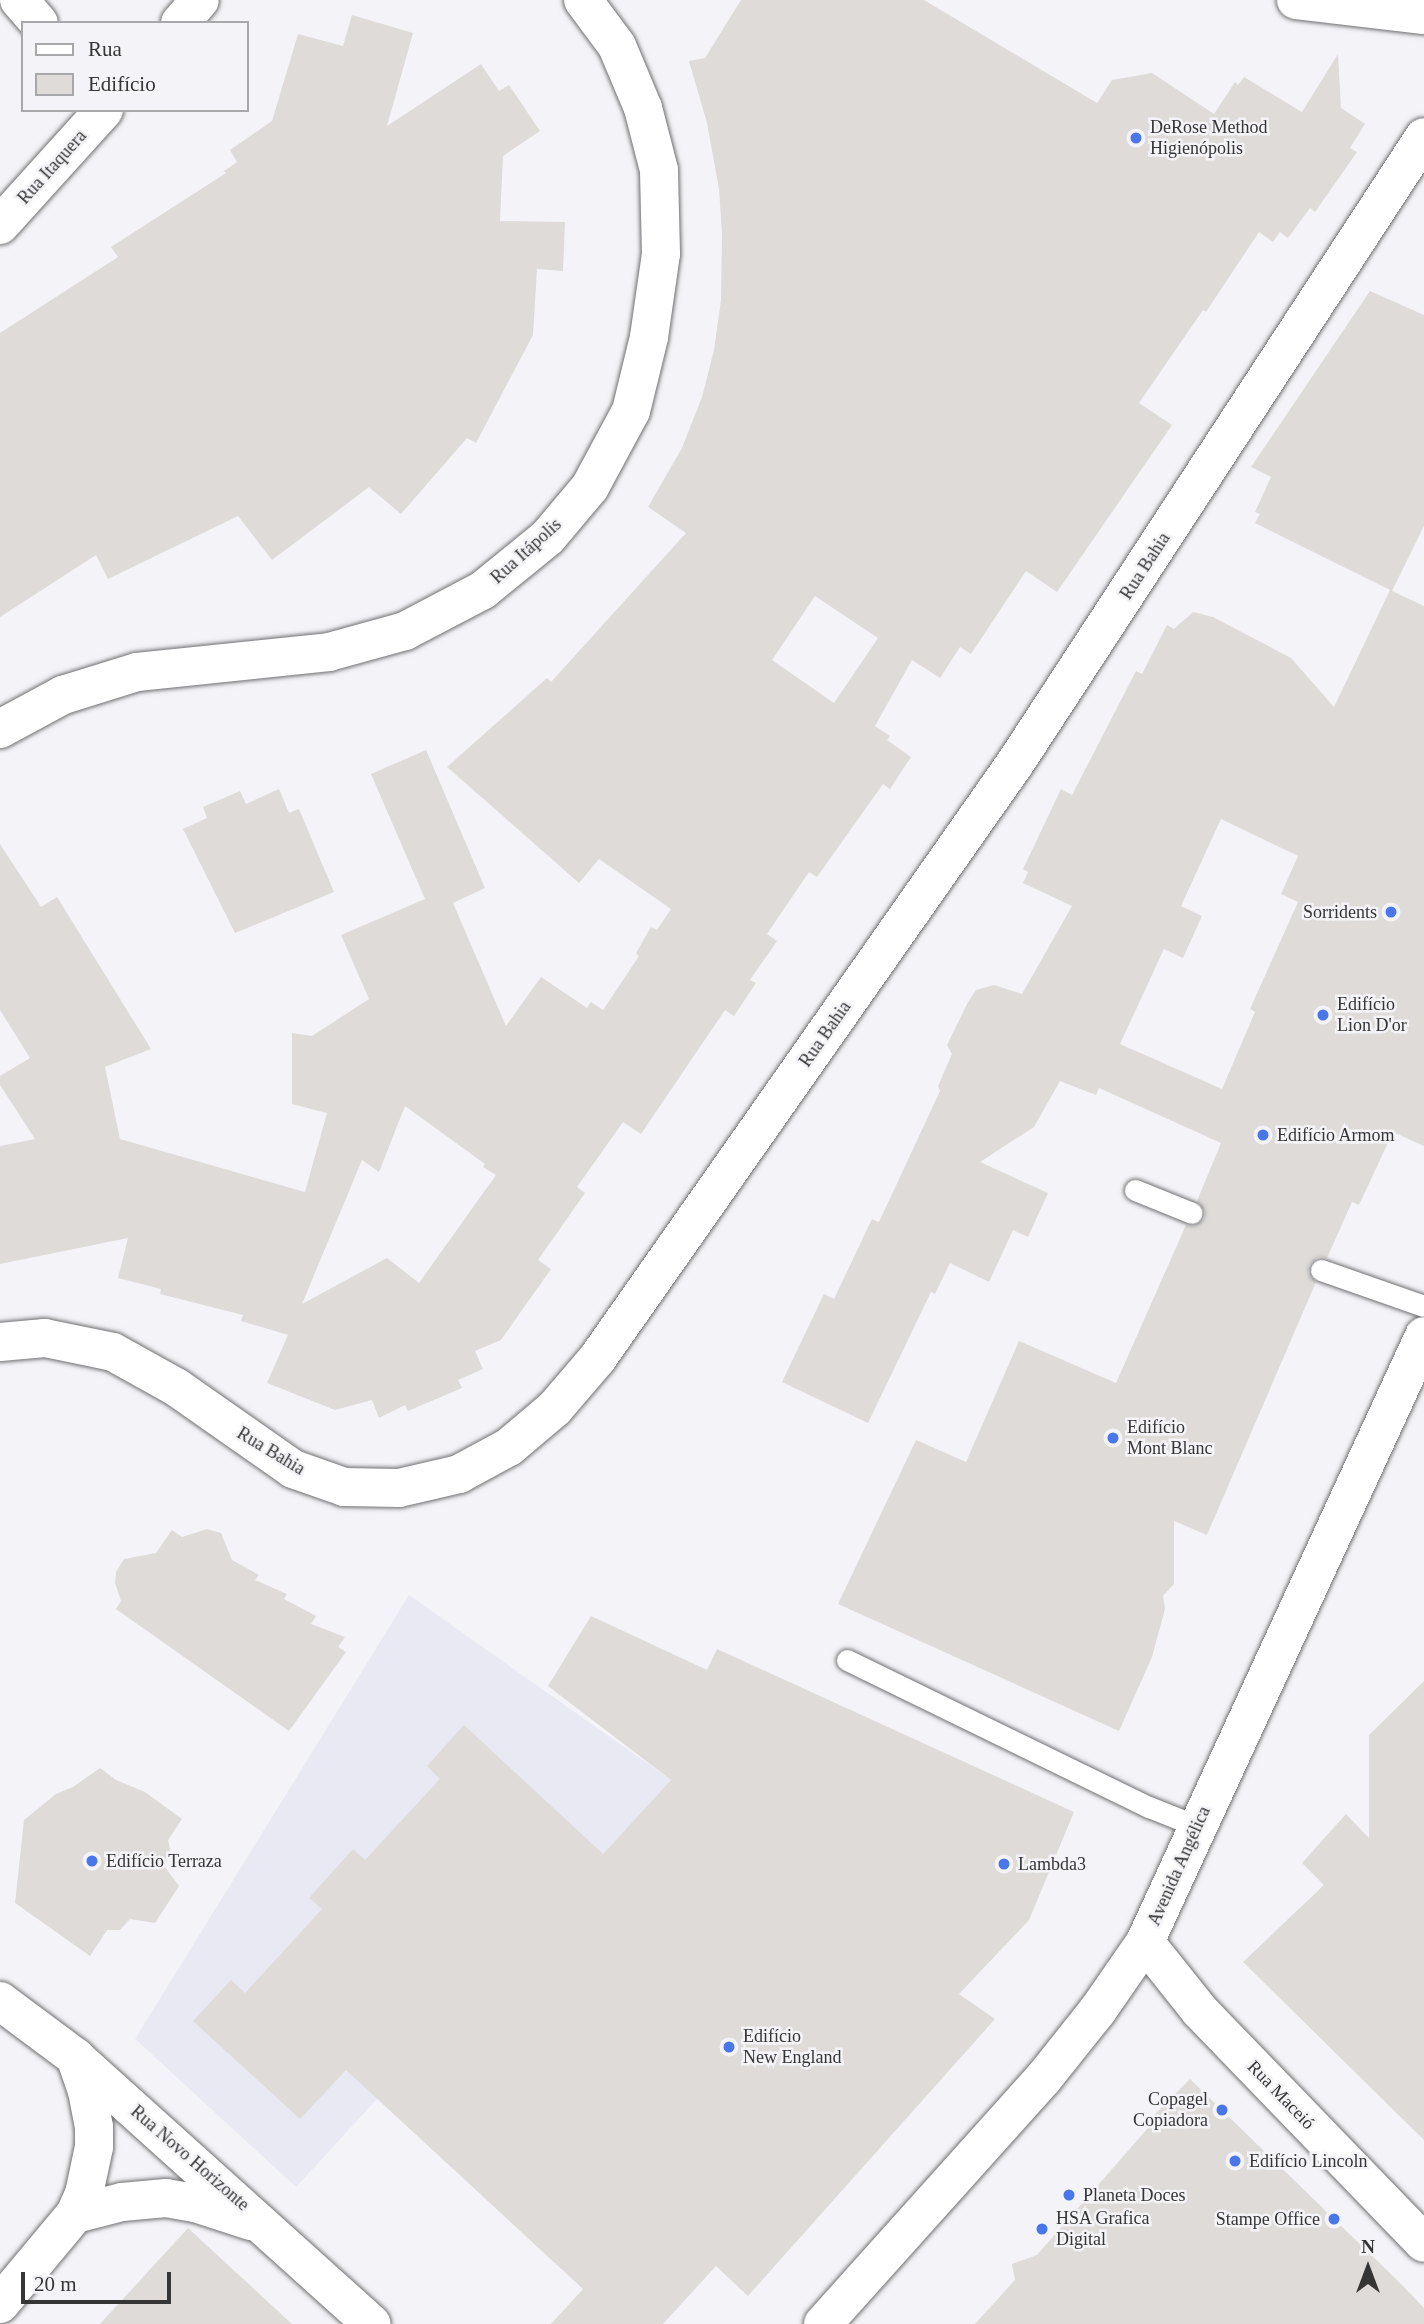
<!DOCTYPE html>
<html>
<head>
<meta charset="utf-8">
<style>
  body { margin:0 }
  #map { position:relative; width:1424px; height:2324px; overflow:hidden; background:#f4f4f8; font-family:Georgia,serif }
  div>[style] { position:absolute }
  .built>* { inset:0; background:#e9e9f4 }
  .building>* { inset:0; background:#dedbd8 }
  .roads { filter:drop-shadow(0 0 2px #707073) drop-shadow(0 0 2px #707073) }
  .service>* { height:21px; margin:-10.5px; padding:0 10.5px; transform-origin:10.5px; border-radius:10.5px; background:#fff }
  .minor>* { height:38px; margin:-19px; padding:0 19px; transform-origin:19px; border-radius:19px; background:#fff }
  .secondary>* { height:38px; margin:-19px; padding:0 19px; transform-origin:19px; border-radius:19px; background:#fff }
  .dots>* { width:19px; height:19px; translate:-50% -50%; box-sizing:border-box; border:4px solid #f4f4f8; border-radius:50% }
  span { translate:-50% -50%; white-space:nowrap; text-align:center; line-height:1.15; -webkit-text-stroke:5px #f4f4f8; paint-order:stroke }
  .poi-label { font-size:18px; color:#353536 }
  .left { translate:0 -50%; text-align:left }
  .right { translate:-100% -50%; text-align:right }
  .street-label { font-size:18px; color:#353536 }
  .legend { position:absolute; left:21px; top:21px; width:228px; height:91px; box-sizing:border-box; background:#f4f4f8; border:2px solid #a8a8aa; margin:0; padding:9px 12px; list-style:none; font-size:21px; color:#353536 }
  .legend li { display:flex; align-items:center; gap:14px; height:35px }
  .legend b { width:35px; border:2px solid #a8a8aa }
  .north { position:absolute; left:1333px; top:2233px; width:70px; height:70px; -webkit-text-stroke:5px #f4f4f8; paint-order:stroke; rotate:0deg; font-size:19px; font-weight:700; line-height:28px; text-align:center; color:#353536 }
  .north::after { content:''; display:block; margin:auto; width:24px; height:32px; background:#353536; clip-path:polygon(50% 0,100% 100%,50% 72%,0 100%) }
  .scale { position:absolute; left:21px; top:2272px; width:150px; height:32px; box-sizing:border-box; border:4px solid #353536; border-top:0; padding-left:9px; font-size:21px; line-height:24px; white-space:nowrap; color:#353536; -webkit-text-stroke:5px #f4f4f8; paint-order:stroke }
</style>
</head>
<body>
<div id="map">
  <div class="built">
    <div style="clip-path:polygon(409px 1595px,671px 1780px,296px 2187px,135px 2039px)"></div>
  </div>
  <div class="building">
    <div style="clip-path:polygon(evenodd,741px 0,924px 0,1097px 103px,1112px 80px,1152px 73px,1214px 114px,1235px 82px,1238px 85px,1244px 77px,1302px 112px,1338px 54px,1341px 108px,1365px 124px,1350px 148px,1357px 152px,1315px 212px,1310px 208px,1288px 238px,1280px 232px,1273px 242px,1259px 232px,1206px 312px,1203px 310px,1139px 403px,1172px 425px,1057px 592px,1026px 571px,971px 654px,960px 647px,940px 678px,912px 660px,875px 726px,890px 736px,887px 740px,911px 757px,890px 789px,883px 784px,817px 877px,809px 872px,767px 934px,777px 941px,750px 980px,756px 983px,734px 1016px,725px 1010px,641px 1134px,623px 1122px,577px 1187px,585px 1193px,538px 1260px,551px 1269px,501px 1340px,475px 1351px,483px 1369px,458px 1380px,462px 1388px,408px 1411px,405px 1405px,379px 1418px,372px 1400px,335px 1410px,267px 1383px,288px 1335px,241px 1321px,243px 1315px,160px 1294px,161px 1289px,118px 1278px,128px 1238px,0 1264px,0 1146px,35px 1139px,0 1085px,0 1076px,30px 1058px,0 1010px,0 844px,41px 907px,57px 897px,151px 1049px,105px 1067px,120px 1139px,305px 1192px,327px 1113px,292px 1104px,292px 1033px,312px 1036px,369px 999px,341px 935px,425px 899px,371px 774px,426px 750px,485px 888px,453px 903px,506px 1026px,541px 977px,587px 1008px,591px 1002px,603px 1010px,639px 956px,636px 953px,651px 927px,657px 930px,671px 909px,599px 859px,579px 883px,447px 767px,547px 678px,551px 682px,686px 533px,648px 507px,682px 448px,702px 397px,714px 350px,721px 300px,722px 233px,719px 189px,707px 123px,689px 61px,705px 58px,741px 0,815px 596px,878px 638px,834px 703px,772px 660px,815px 596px,741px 0,405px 1106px,485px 1164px,483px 1167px,496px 1175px,419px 1283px,387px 1258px,302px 1304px,362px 1160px,379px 1172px,405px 1106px)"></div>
    <div style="clip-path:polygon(352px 15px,413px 33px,387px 126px,481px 64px,499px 91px,509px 85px,540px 131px,503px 156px,500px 221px,565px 222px,563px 271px,537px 269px,533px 335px,476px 443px,467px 438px,401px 514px,369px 487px,272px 560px,238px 516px,108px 579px,96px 555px,0 617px,0 333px,118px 257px,111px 247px,226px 173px,224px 171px,237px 162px,230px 150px,272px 121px,298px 34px,343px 46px)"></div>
    <div style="clip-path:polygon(evenodd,1370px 291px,1424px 315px,1424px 526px,1392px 591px,1424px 606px,1424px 1146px,1393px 1132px,1359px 1205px,1352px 1202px,1327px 1258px,1318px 1257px,1309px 1265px,1308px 1273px,1316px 1282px,1207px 1535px,1174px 1521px,1174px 1584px,1163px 1596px,1165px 1609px,1152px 1657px,1119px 1731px,838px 1604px,916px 1440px,966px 1462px,1019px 1341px,1116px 1383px,1186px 1225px,1194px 1226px,1204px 1219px,1205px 1211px,1197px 1201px,1221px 1143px,1099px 1088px,1096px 1095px,1060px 1081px,1034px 1127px,980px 1162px,1048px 1193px,1028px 1237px,1013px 1230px,989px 1282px,950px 1263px,935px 1294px,931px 1292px,868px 1423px,782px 1382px,824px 1294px,834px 1299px,872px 1219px,879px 1222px,940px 1091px,938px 1086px,952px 1054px,947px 1045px,968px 1002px,976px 990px,994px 985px,1022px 994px,1072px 906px,1023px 883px,1028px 872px,1023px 869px,1061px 789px,1072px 795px,1136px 671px,1142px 674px,1167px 625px,1174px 629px,1193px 612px,1213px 617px,1291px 658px,1334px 707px,1390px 590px,1255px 523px,1260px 514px,1255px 512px,1271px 477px,1251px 467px,1370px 291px,1221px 819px,1298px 856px,1281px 894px,1298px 902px,1250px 1009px,1255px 1012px,1222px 1089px,1120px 1044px,1164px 949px,1183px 958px,1202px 916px,1181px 906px,1221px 819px)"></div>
    <div style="clip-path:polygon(279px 789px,289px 813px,299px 809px,334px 892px,235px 933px,183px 829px,207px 818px,203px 807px,240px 791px,246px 804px)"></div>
    <div style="clip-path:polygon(207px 1529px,221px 1533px,232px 1560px,259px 1575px,255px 1580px,287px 1594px,284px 1599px,316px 1616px,311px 1624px,345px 1637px,338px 1647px,346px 1652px,289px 1731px,116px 1609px,121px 1601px,115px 1583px,116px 1572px,124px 1559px,156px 1553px,172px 1530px,182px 1537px)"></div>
    <div style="clip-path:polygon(591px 1616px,707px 1670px,717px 1649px,1074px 1812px,1029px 1920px,959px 1994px,995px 2019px,748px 2296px,716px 2266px,663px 2324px,551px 2324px,583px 2289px,346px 2070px,300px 2119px,193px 2021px,231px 1980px,245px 1993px,322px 1909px,309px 1898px,353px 1849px,365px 1860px,440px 1779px,427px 1766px,464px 1725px,603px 1854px,671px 1780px,548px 1686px)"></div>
    <div style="clip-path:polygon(1424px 1681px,1424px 2140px,1243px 1962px,1324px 1885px,1302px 1863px,1346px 1814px,1369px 1838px,1369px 1735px)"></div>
    <div style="clip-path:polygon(100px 1768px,116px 1780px,145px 1792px,182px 1819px,168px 1840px,170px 1849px,165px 1867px,179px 1886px,155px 1923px,130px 1919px,120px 1930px,107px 1930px,90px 1956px,15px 1903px,24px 1820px,56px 1794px,73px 1787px)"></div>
    <div style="clip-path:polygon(1190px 2079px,1400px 2283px,1424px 2308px,1424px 2324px,975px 2324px,1015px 2280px,1012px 2264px,1037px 2255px,1154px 2121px,1151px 2118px)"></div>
    <div style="clip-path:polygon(188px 2228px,292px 2324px,100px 2324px)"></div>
  </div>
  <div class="roads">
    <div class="service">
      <div style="left:1135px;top:1190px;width:61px;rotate:22deg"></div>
      <div style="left:1321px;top:1270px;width:109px;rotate:19.3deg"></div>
      <div style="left:847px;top:1660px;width:336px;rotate:26deg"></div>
      <div style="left:1149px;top:1807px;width:52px;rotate:21.6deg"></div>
    </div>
    <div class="minor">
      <div style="left:19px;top:0;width:30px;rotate:49deg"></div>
      <div style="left:1296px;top:0;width:129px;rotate:6.7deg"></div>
      <div style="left:180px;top:23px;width:30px;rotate:-49deg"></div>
      <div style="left:0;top:225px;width:155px;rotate:-47.9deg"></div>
      <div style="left:0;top:729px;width:72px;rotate:-28.4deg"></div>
      <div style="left:63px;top:695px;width:77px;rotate:-17.3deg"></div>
      <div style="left:137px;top:672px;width:193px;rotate:-5.9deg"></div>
      <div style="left:329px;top:652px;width:79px;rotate:-15.4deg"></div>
      <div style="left:405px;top:631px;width:88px;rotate:-27.7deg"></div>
      <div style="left:483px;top:590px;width:84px;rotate:-39.2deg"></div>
      <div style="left:548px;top:537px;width:65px;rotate:-50deg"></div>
      <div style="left:590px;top:487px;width:86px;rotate:-61.7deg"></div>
      <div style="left:631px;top:411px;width:76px;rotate:-76.3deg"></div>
      <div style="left:649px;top:337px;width:84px;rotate:-81.8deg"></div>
      <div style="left:661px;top:254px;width:84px;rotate:-91.4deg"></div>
      <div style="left:659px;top:170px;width:64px;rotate:-104.5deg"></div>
      <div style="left:643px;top:108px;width:67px;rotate:-112.8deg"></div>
      <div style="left:617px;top:46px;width:57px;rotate:-126.5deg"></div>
      <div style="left:0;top:1342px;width:45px;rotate:-5.1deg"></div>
      <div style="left:45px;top:1338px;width:69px;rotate:11.6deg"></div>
      <div style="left:113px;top:1352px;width:72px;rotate:29.1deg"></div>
      <div style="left:176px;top:1387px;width:143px;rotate:35deg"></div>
      <div style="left:293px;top:1469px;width:54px;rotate:19.4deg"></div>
      <div style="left:344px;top:1487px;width:55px;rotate:1deg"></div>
      <div style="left:399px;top:1488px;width:62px;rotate:-13.1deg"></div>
      <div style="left:459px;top:1474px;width:57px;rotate:-28.4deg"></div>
      <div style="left:509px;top:1447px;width:60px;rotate:-40.3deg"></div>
      <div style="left:555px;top:1408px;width:65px;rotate:-49.4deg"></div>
      <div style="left:597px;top:1359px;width:729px;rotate:-54.94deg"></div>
      <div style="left:1016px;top:762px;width:746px;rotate:-56.86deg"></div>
      <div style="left:1145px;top:1942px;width:88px;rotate:51.4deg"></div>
      <div style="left:1200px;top:2011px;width:322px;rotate:46deg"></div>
      <div style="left:0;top:2001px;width:94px;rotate:36.7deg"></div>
      <div style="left:75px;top:2057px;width:399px;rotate:42deg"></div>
      <div style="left:75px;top:2214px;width:49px;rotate:-14.3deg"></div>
      <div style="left:122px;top:2202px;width:44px;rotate:-5.2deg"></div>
      <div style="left:166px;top:2198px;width:29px;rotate:10deg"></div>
      <div style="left:195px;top:2203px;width:59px;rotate:17.8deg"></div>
      <div style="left:0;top:2304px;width:117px;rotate:-50.2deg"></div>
      <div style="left:75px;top:2214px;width:22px;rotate:-66deg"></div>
      <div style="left:84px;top:2194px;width:48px;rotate:-78deg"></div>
      <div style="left:94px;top:2147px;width:20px;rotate:-90deg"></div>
      <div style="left:94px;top:2127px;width:37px;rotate:-101deg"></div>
      <div style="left:87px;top:2091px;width:36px;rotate:-109deg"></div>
    </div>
    <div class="secondary">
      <div style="left:823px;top:2324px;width:329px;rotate:-48.1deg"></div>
      <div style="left:1043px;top:2079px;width:88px;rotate:-51.4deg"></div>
      <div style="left:1098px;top:2010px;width:83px;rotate:-55.3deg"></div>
      <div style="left:1145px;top:1942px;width:667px;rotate:-65.28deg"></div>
    </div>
  </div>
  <div class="dots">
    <div style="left:1136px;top:138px;background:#4977e9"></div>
    <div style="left:1391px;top:912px;background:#4977e9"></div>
    <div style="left:1323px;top:1015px;background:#4977e9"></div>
    <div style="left:1263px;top:1135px;background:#4977e9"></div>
    <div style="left:1113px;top:1438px;background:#4977e9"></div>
    <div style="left:92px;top:1861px;background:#4977e9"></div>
    <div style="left:1004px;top:1864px;background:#4977e9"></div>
    <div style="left:729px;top:2047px;background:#4977e9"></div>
    <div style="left:1222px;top:2110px;background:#4977e9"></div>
    <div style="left:1235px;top:2161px;background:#4977e9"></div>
    <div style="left:1069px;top:2195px;background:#4977e9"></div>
    <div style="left:1334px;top:2219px;background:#4977e9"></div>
    <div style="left:1042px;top:2229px;background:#4977e9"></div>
  </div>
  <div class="poi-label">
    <span class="left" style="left:1150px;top:138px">DeRose Method<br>Higienópolis</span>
    <span class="right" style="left:1377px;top:912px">Sorridents</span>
    <span class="left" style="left:1337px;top:1015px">Edifício<br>Lion D'or</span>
    <span class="left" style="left:1277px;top:1135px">Edifício Armom</span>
    <span class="left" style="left:1127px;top:1438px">Edifício<br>Mont Blanc</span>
    <span class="left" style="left:106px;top:1861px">Edifício Terraza</span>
    <span class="left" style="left:1018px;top:1864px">Lambda3</span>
    <span class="left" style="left:743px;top:2047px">Edifício<br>New England</span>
    <span class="right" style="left:1208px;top:2110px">Copagel<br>Copiadora</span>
    <span class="left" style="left:1249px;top:2161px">Edifício Lincoln</span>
    <span class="left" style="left:1083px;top:2195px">Planeta Doces</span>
    <span class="left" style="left:1056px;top:2229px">HSA Grafica<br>Digital</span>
    <span class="right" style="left:1320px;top:2219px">Stampe Office</span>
  </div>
  <div class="street-label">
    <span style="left:52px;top:167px;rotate:-48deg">Rua Itaquera</span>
    <span style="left:526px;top:551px;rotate:-42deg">Rua Itápolis</span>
    <span style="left:1145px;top:566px;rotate:-57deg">Rua Bahia</span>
    <span style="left:825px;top:1034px;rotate:-55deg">Rua Bahia</span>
    <span style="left:271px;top:1451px;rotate:31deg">Rua Bahia</span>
    <span style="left:1179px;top:1866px;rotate:-66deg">Avenida Angélica</span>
    <span style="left:1281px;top:2095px;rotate:46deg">Rua Maceió</span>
    <span style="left:190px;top:2158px;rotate:41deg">Rua Novo Horizonte</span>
  </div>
  <ul class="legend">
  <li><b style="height:9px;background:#fff"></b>Rua</li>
  <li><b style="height:19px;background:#dedbd8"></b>Edifício</li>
  </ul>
  <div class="north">N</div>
  <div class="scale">20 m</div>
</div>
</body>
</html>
